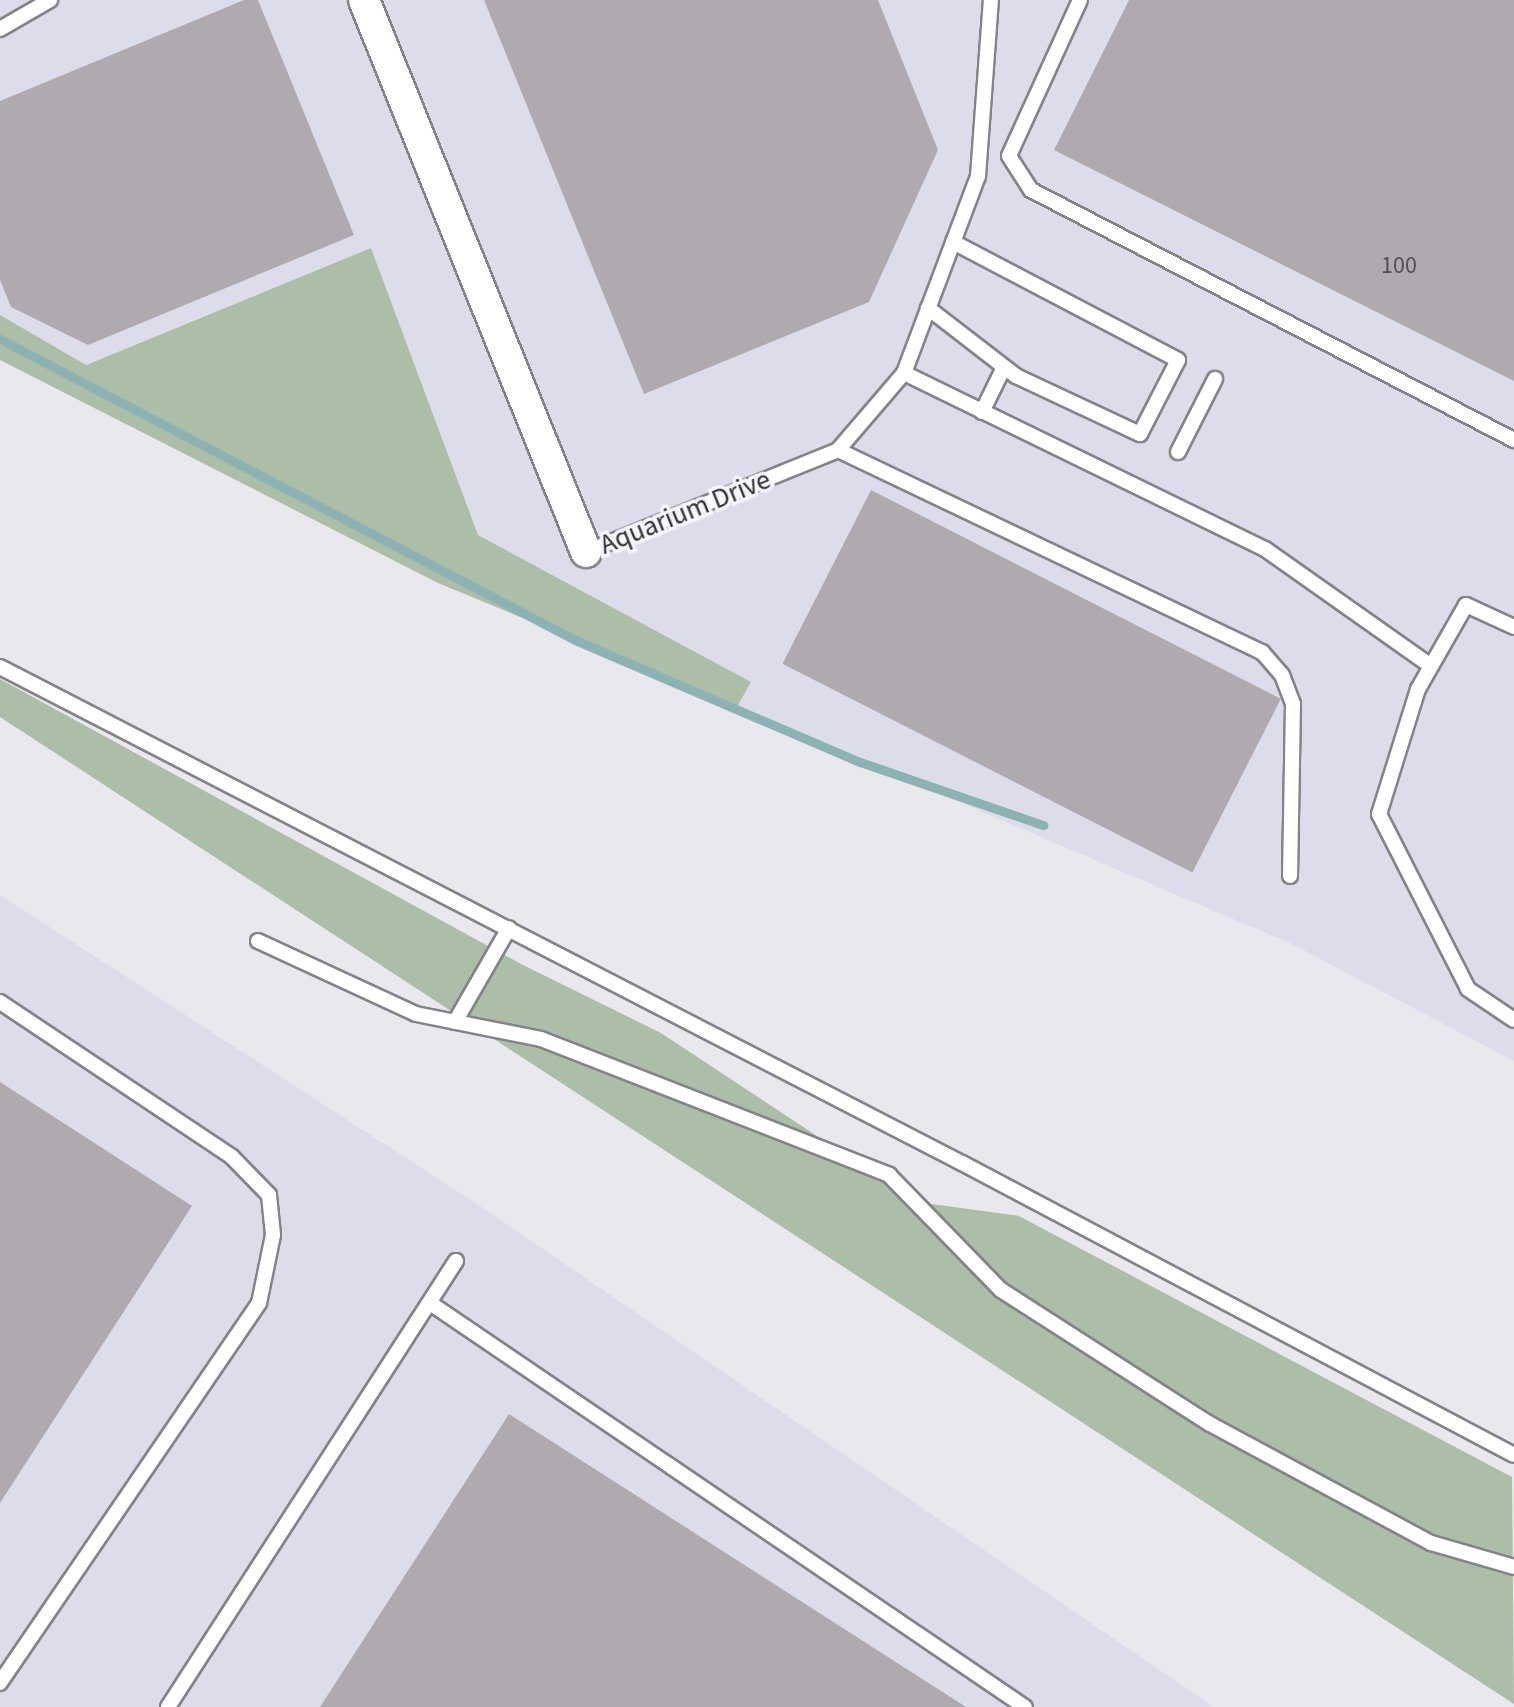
<!DOCTYPE html>
<style>
body{margin:0}
#map{position:relative;width:1514px;height:1707px;overflow:hidden;background:#e9e8ef;font-family:"Source Sans 3",sans-serif}
div>[style]{position:absolute}
.built>*{inset:0;background:#dddcea}
.green>*{inset:0;background:#acbea7}
.stream>*{height:9px;margin:-4.5px;padding:0 4.5px;transform-origin:4.5px;border-radius:4.5px;background:#8cb2b3}
.building>*{inset:0;background:#afaaaf;transform-origin:0 0}
.roads{filter:drop-shadow(2px 0 #838389) drop-shadow(-2px 0 #838389) drop-shadow(0 2px #838389) drop-shadow(0 -2px #838389)}
.lane>*{height:14px;margin:-7px;padding:0 7px;transform-origin:7px;border-radius:7px;background:#fff}
.street>*{height:30px;margin:-15px;padding:0 15px;transform-origin:15px;border-radius:15px;background:#fff}
span{translate:-50% -50%;white-space:nowrap;text-align:center;line-height:1.15;-webkit-text-stroke:7px #f6f5fd;paint-order:stroke}
.number-label{font-size:24px;color:#504e52}
.number-label span{-webkit-text-stroke-width:0}
.street-label{font-size:28px;color:#313033}
</style>
<div id="map">
<div class="built">
<i style="clip-path:polygon(0 0,1514px 0,1514px 1061px,1292px 944px,737px 707px,751px 682px,478px 535px,371px 248px,85px 365px,0 315px)"></i>
<i style="clip-path:polygon(0 895px,474px 1202px,1214px 1707px,0 1707px)"></i>
</div>
<div class="green">
<i style="clip-path:polygon(371px 248px,478px 535px,751px 682px,737px 707px,438px 583px,0 360px,0 315px,86px 365px)"></i>
<i style="clip-path:polygon(0 679px,523px 965px,661px 1033px,917px 1202px,1019px 1216px,1512px 1477px,1514px 1704px,0 717px)"></i>
</div>
<div class="stream">
<i style="left:0;top:339px;width:649px;rotate:27.63deg"></i>
<i style="left:575px;top:640px;width:310px;rotate:23.2deg"></i>
<i style="left:860px;top:762px;width:194px;rotate:19deg"></i>
</div>
<div class="building">
<i style="clip-path:polygon(244px 0,258px 0,354px 235px,88px 345px,11px 307px,0 280px,0 101px)"></i>
<i style="clip-path:polygon(484px 0,878px 0,938px 150px,869px 302px,644px 394px)"></i>
<i style="clip-path:polygon(1129px 0,1514px 0,1514px 381px,1054px 150px)"></i>
<i style="left:871px;top:490px;width:460px;height:195px;rotate:27deg"></i>
<i style="clip-path:polygon(0 1082px,192px 1206px,0 1503px)"></i>
<i style="clip-path:polygon(509px 1414px,966px 1707px,320px 1707px)"></i>
</div>
<div class="roads">
<div class="lane">
<i style="left:1080px;top:0;width:171px;rotate:114.5deg"></i>
<i style="left:1009px;top:156px;width:40px;rotate:57.1deg"></i>
<i style="left:1031px;top:190px;width:544px;rotate:27.37deg"></i>
<i style="left:0;top:29px;width:58px;rotate:-30.1deg"></i>
<i style="left:928px;top:308px;width:111px;rotate:37.7deg"></i>
<i style="left:1016px;top:376px;width:137px;rotate:25.1deg"></i>
<i style="left:1140px;top:434px;width:83px;rotate:-62.8deg"></i>
<i style="left:1178px;top:360px;width:254px;rotate:-152.3deg"></i>
<i style="left:904px;top:373px;width:402px;rotate:26deg"></i>
<i style="left:1265px;top:549px;width:203px;rotate:35.2deg"></i>
<i style="left:982px;top:412px;width:50px;rotate:-63.9deg"></i>
<i style="left:838px;top:450px;width:470px;rotate:25.5deg"></i>
<i style="left:1262px;top:652px;width:30px;rotate:49deg"></i>
<i style="left:1282px;top:675px;width:31px;rotate:69deg"></i>
<i style="left:1293px;top:704px;width:172px;rotate:91deg"></i>
<i style="left:1178px;top:452px;width:82px;rotate:-63.1deg"></i>
<i style="left:586px;top:552px;width:272px;rotate:-22deg"></i>
<i style="left:838px;top:450px;width:101px;rotate:-49.4deg"></i>
<i style="left:904px;top:373px;width:210px;rotate:-69.4deg"></i>
<i style="left:978px;top:176px;width:176px;rotate:-85.8deg"></i>
<i style="left:1514px;top:627px;width:53px;rotate:-155.4deg"></i>
<i style="left:1466px;top:605px;width:97px;rotate:119.7deg"></i>
<i style="left:1418px;top:689px;width:131px;rotate:107.3deg"></i>
<i style="left:1379px;top:814px;width:196px;rotate:63deg"></i>
<i style="left:1468px;top:989px;width:55px;rotate:34deg"></i>
<i style="left:0;top:667px;width:1082px;rotate:27.28deg"></i>
<i style="left:962px;top:1163px;width:624px;rotate:27.88deg"></i>
<i style="left:258px;top:941px;width:174px;rotate:24.8deg"></i>
<i style="left:416px;top:1014px;width:127px;rotate:11.3deg"></i>
<i style="left:541px;top:1039px;width:374px;rotate:21.3deg"></i>
<i style="left:889px;top:1175px;width:161px;rotate:45.8deg"></i>
<i style="left:1001px;top:1290px;width:248px;rotate:32.7deg"></i>
<i style="left:1210px;top:1424px;width:251px;rotate:28.3deg"></i>
<i style="left:1431px;top:1543px;width:86px;rotate:16.1deg"></i>
<i style="left:0;top:1002px;width:279px;rotate:33.7deg"></i>
<i style="left:232px;top:1157px;width:53px;rotate:45.8deg"></i>
<i style="left:269px;top:1195px;width:40px;rotate:84.3deg"></i>
<i style="left:273px;top:1235px;width:69px;rotate:101.6deg"></i>
<i style="left:259px;top:1303px;width:460px;rotate:124.3deg"></i>
<i style="left:455px;top:1022px;width:108px;rotate:-60.1deg"></i>
<i style="left:430px;top:1303px;width:719px;rotate:34.18deg"></i>
<i style="left:168px;top:1707px;width:531px;rotate:-57.15deg"></i>
</div>
<div class="street">
<i style="left:364px;top:0;width:595px;rotate:68.09deg"></i>
</div>
</div>
<div class="number-label">
<span style="left:1399px;top:266px">100</span>
</div>
<div class="street-label">
<span style="left:685px;top:512px;rotate:-22deg">Aquarium Drive</span>
</div>
</div>
